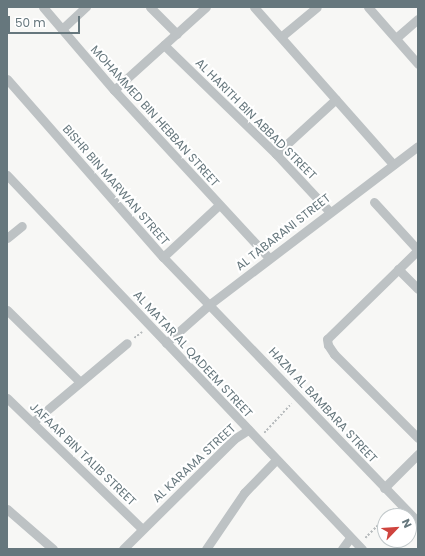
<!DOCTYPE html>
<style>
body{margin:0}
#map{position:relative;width:425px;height:556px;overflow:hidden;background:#f7f7f5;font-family:Poppins,sans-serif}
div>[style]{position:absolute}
.path>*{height:1.5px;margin-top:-0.75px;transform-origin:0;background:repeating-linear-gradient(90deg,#b7bbbd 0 2px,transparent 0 4px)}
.minor>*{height:9px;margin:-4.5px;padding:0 4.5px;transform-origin:4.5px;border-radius:4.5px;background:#bdc2c4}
span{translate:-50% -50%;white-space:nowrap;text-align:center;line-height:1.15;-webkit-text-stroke:4px #fff;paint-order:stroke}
.street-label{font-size:12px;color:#66777d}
.frame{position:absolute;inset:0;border:8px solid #66777d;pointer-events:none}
.north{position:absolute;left:377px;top:508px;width:40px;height:40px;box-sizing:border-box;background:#fff;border:1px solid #c2c9cb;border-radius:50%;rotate:65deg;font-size:11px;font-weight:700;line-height:16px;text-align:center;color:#66777d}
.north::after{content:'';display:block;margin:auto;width:14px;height:18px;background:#cf443e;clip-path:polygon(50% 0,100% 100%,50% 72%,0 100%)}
.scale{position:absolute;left:8px;top:16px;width:72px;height:18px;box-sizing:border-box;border:2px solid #66777d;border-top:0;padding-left:5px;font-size:12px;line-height:14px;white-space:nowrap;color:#66777d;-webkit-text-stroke:3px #fff;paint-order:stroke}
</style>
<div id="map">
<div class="path">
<i style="left:134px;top:338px;width:10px;rotate:-37deg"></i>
<i style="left:264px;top:433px;width:40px;rotate:-47deg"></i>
<i style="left:387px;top:516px;width:10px;rotate:-45deg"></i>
<i style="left:365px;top:538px;width:28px;rotate:-45deg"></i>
</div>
<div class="minor">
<i style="left:43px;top:7px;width:109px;rotate:49.5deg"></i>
<i style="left:114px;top:90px;width:229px;rotate:47.3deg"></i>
<i style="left:150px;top:7px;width:38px;rotate:45deg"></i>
<i style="left:254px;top:7px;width:210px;rotate:48.5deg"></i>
<i style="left:368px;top:7px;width:76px;rotate:48.7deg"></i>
<i style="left:62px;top:29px;width:33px;rotate:-43deg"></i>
<i style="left:282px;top:36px;width:45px;rotate:-39.6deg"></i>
<i style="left:396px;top:38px;width:29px;rotate:-41deg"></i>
<i style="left:164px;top:45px;width:156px;rotate:44.2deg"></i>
<i style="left:276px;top:154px;width:78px;rotate:47.1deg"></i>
<i style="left:7px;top:79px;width:237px;rotate:48.8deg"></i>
<i style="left:163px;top:257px;width:368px;rotate:46.1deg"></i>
<i style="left:114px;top:90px;width:124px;rotate:-42.1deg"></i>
<i style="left:276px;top:154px;width:81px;rotate:-42.5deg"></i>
<i style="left:7px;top:175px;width:516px;rotate:46.49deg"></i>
<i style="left:374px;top:202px;width:65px;rotate:47.5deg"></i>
<i style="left:7px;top:238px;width:19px;rotate:-39deg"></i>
<i style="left:418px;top:250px;width:127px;rotate:135.6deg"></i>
<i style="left:327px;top:339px;width:6px;rotate:81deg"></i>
<i style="left:328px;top:345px;width:11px;rotate:56deg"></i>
<i style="left:334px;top:354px;width:119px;rotate:45deg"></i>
<i style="left:163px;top:257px;width:76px;rotate:-42.9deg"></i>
<i style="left:398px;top:269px;width:28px;rotate:45deg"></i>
<i style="left:7px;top:310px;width:101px;rotate:44.6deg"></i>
<i style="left:166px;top:343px;width:59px;rotate:-41.6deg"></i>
<i style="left:210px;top:304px;width:261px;rotate:-37.2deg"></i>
<i style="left:7px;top:398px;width:187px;rotate:44.1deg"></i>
<i style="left:34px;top:421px;width:121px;rotate:-40deg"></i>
<i style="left:384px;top:488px;width:48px;rotate:-45deg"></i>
<i style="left:7px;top:509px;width:61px;rotate:41deg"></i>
<i style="left:123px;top:549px;width:156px;rotate:-44.7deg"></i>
<i style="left:234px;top:439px;width:17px;rotate:-33deg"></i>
<i style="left:206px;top:549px;width:68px;rotate:-55.8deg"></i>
<i style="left:244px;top:493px;width:46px;rotate:-45.9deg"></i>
<i style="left:342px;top:549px;width:14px;rotate:-54deg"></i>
</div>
<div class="street-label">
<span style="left:155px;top:116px;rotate:48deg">MOHAMMED BIN HEBBAN STREET</span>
<span style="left:256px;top:119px;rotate:45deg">AL HARITH BIN ABBAD STREET</span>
<span style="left:116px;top:185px;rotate:49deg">BISHR BIN MARWAN STREET</span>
<span style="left:283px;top:232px;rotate:-38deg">AL TABARANI STREET</span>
<span style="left:193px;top:354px;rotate:47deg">AL MATAR AL QADEEM STREET</span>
<span style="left:323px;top:405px;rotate:47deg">HAZM AL BAMBARA STREET</span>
<span style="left:83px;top:454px;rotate:44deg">JAFAAR BIN TALIB STREET</span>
<span style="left:194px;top:463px;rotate:-43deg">AL KARAMA STREET</span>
</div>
<div class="frame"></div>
<div class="north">N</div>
<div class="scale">50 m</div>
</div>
